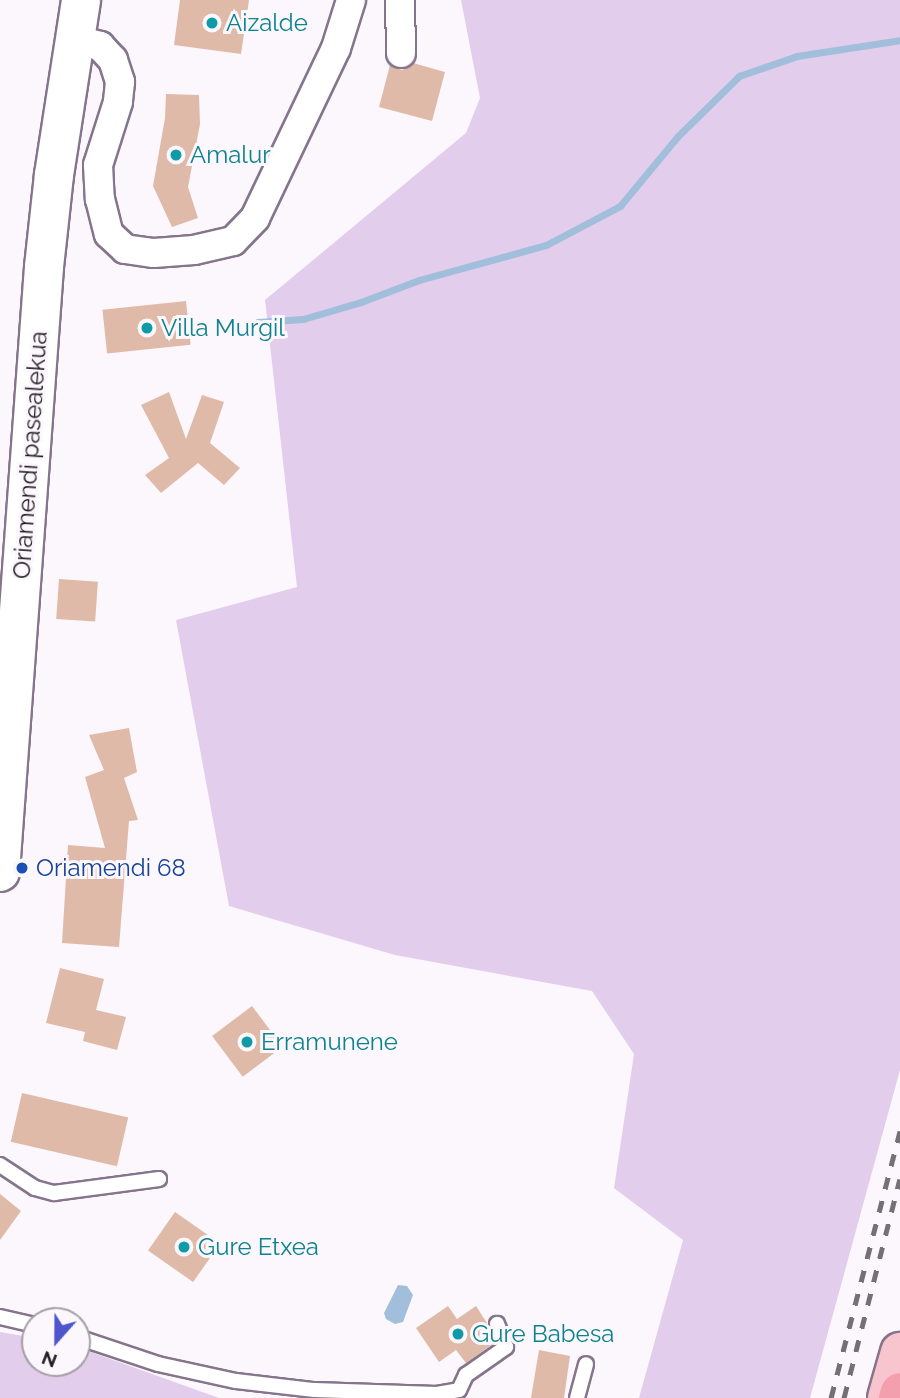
<!DOCTYPE html>
<style>
body{margin:0}
#map{position:relative;width:900px;height:1398px;overflow:hidden;background:#fbf7fc;font-family:Raleway,sans-serif}
div>[style]{position:absolute}
.green>*{inset:0;background:#e3cdec}
.water>*{inset:0;background:#a1beda}
.stream>*{height:7px;margin:-3.5px;padding:0 3.5px;transform-origin:3.5px;border-radius:3.5px;background:#a1beda}
.building>*{inset:0;background:#e0baa8;transform-origin:0 0}
.roads{filter:drop-shadow(2px 0 #85758c) drop-shadow(-2px 0 #85758c) drop-shadow(0 2px #85758c) drop-shadow(0 -2px #85758c)}
.lane>*{height:14px;margin:-7px;padding:0 7px;transform-origin:7px;border-radius:7px;background:#fff}
.street>*{height:28px;margin:-14px;padding:0 14px;transform-origin:14px;border-radius:14px;background:#fff}
.secondary>*{height:38px;margin:-19px;padding:0 19px;transform-origin:19px;border-radius:19px;background:#fff}
.primary>*{height:38px;margin:-19px;padding:0 19px;transform-origin:19px;border-radius:19px;background:#f8c5ce}
.highway>*{height:38px;margin:-19px;padding:0 19px;transform-origin:19px;border-radius:19px;background:#f39fae}
.rail>*{height:5px;margin-top:-2.5px;transform-origin:0;background:repeating-linear-gradient(90deg,#757077 0 12px,transparent 0 24px)}
.dots>*{width:19px;height:19px;translate:-50% -50%;box-sizing:border-box;border:4px solid #fbf7fc;border-radius:50%}
span{translate:-50% -50%;white-space:nowrap;text-align:center;line-height:1.15;-webkit-text-stroke:6px #fbf7fc;paint-order:stroke}
.culture-label{font-size:24px;color:#0d838f}
.left{translate:0 -50%;text-align:left}
.street-label{font-size:24px;color:#231c25}
.transit-label{font-size:24px;color:#164399}
.north{position:absolute;left:21px;top:1307px;width:70px;height:70px;box-sizing:border-box;background:#fbf7fc;border:2px solid #a59fa6;border-radius:50%;rotate:201deg;font-size:19px;font-weight:700;line-height:28px;text-align:center;color:#231c25}
.north::after{content:'';display:block;margin:auto;width:24px;height:32px;background:#4d56cc;clip-path:polygon(50% 0,100% 100%,50% 72%,0 100%)}
</style>
<div id="map">
<div class="green">
<i style="clip-path:polygon(461px 0,900px 0,900px 1070px,810px 1398px,639px 1398px,683px 1240px,614px 1188px,634px 1054px,592px 991px,395px 955px,229px 906px,176px 620px,297px 587px,265px 300px,466px 133px,480px 98px)"></i>
<i style="clip-path:polygon(0 1332px,35px 1338px,35px 1363px,77px 1363px,77px 1347px,219px 1398px,0 1398px)"></i>
</div>
<div class="water">
<i style="clip-path:polygon(398px 1285px,407px 1286px,413px 1295px,403px 1322px,395px 1324px,386px 1319px,384px 1313px)"></i>
</div>
<div class="stream">
<i style="left:258px;top:322px;width:45px;rotate:-3.8deg"></i>
<i style="left:303px;top:319px;width:60px;rotate:-16.3deg"></i>
<i style="left:361px;top:302px;width:62px;rotate:-20.8deg"></i>
<i style="left:419px;top:280px;width:132px;rotate:-15.4deg"></i>
<i style="left:546px;top:245px;width:84px;rotate:-27.8deg"></i>
<i style="left:620px;top:206px;width:91px;rotate:-50.4deg"></i>
<i style="left:678px;top:136px;width:86px;rotate:-44.5deg"></i>
<i style="left:739px;top:76px;width:61px;rotate:-19deg"></i>
<i style="left:797px;top:56px;width:104px;rotate:-8.8deg"></i>
</div>
<div class="building">
<i style="clip-path:polygon(180px 0,249px 0,241px 54px,174px 45px)"></i>
<i style="clip-path:polygon(413px 63px,445px 72px,432px 121px,379px 107px,390px 65px,402px 70px)"></i>
<i style="clip-path:polygon(166px 94px,199px 95px,200px 124px,188px 187px,198px 218px,172px 227px,153px 186px,165px 118px)"></i>
<i style="left:186px;top:301px;width:44px;height:84px;rotate:84deg"></i>
<i style="clip-path:polygon(169px 392px,186px 439px,202px 395px,224px 402px,210px 443px,240px 468px,224px 485px,198px 463px,161px 493px,145px 475px,169px 458px,141px 405px)"></i>
<i style="left:59px;top:579px;width:39px;height:40px;rotate:4deg"></i>
<i style="clip-path:polygon(129px 728px,137px 772px,124px 778px,138px 820px,129px 821px,119px 947px,62px 943px,68px 845px,105px 848px,85px 777px,104px 770px,89px 735px)"></i>
<i style="clip-path:polygon(60px 968px,104px 979px,96px 1010px,126px 1017px,117px 1050px,83px 1041px,85px 1032px,46px 1023px)"></i>
<i style="left:252px;top:1006px;width:51px;height:50px;rotate:53deg"></i>
<i style="left:22px;top:1093px;width:109px;height:50px;rotate:13deg"></i>
<i style="clip-path:polygon(0 1194px,21px 1211px,0 1240px)"></i>
<i style="left:175px;top:1212px;width:55px;height:47px;rotate:35deg"></i>
<i style="clip-path:polygon(448px 1306px,457px 1319px,476px 1306px,487px 1323px,494px 1343px,466px 1363px,456px 1350px,439px 1362px,416px 1328px)"></i>
<i style="clip-path:polygon(539px 1350px,570px 1356px,564px 1398px,531px 1398px)"></i>
</div>
<div class="roads">
<div class="lane">
<i style="left:0;top:1165px;width:42px;rotate:33.3deg"></i>
<i style="left:35px;top:1188px;width:20px;rotate:15deg"></i>
<i style="left:54px;top:1193px;width:106px;rotate:-7.6deg"></i>
<i style="left:0;top:1317px;width:36px;rotate:13deg"></i>
<i style="left:77px;top:1337px;width:85px;rotate:18.4deg"></i>
<i style="left:158px;top:1364px;width:80px;rotate:12.3deg"></i>
<i style="left:236px;top:1381px;width:79px;rotate:6.6deg"></i>
<i style="left:314px;top:1390px;width:123px;rotate:1.9deg"></i>
<i style="left:437px;top:1394px;width:22px;rotate:-10deg"></i>
<i style="left:459px;top:1390px;width:17px;rotate:-65deg"></i>
<i style="left:466px;top:1375px;width:49px;rotate:-35deg"></i>
<i style="left:506px;top:1347px;width:25px;rotate:-111deg"></i>
<i style="left:577px;top:1398px;width:35px;rotate:-75deg"></i>
</div>
<div class="street">
<i style="left:400px;top:0;width:53px;rotate:88.9deg"></i>
<i style="left:75px;top:40px;width:26px;rotate:13deg"></i>
<i style="left:100px;top:46px;width:19px;rotate:47deg"></i>
<i style="left:113px;top:60px;width:23px;rotate:72deg"></i>
<i style="left:120px;top:82px;width:20px;rotate:96deg"></i>
<i style="left:118px;top:102px;width:66px;rotate:107.6deg"></i>
<i style="left:98px;top:165px;width:34px;rotate:87deg"></i>
<i style="left:100px;top:199px;width:36px;rotate:76deg"></i>
<i style="left:109px;top:234px;width:22px;rotate:43deg"></i>
<i style="left:125px;top:249px;width:29px;rotate:8deg"></i>
<i style="left:154px;top:253px;width:40px;rotate:-4.3deg"></i>
<i style="left:194px;top:250px;width:40px;rotate:-13deg"></i>
<i style="left:233px;top:241px;width:32px;rotate:-46deg"></i>
<i style="left:255px;top:218px;width:188px;rotate:-64.5deg"></i>
<i style="left:336px;top:48px;width:50px;rotate:-72.6deg"></i>
</div>
<div class="secondary">
<i style="left:0;top:872px;width:607px;rotate:-85.84deg"></i>
<i style="left:44px;top:267px;width:93px;rotate:-83.8deg"></i>
<i style="left:54px;top:175px;width:177px;rotate:-81.2deg"></i>
</div>
<div class="primary">
<i style="left:887px;top:1398px;width:48px;rotate:-74.2deg"></i>
</div>
<div class="highway">
<i style="left:898px;top:1398px;width:6px;rotate:-72deg"></i>
</div>
</div>
<div class="rail">
<i style="left:831px;top:1398px;width:276px;rotate:-75.5deg"></i>
<i style="left:844px;top:1398px;width:226px;rotate:-75.7deg"></i>
</div>
<div class="dots">
<i style="left:212px;top:23px;background:#0f9aa8"></i>
<i style="left:176px;top:155px;background:#0f9aa8"></i>
<i style="left:147px;top:328px;background:#0f9aa8"></i>
<i style="left:22px;top:868px;background:#1a4fb4"></i>
<i style="left:247px;top:1042px;background:#0f9aa8"></i>
<i style="left:184px;top:1247px;background:#0f9aa8"></i>
<i style="left:458px;top:1334px;background:#0f9aa8"></i>
</div>
<div class="culture-label">
<span class="left" style="left:226px;top:23px">Aizalde</span>
<span class="left" style="left:190px;top:155px">Amalur</span>
<span class="left" style="left:161px;top:328px">Villa Murgil</span>
<span class="left" style="left:261px;top:1042px">Erramunene</span>
<span class="left" style="left:198px;top:1247px">Gure Etxea</span>
<span class="left" style="left:472px;top:1334px">Gure Babesa</span>
</div>
<div class="street-label">
<span style="left:30px;top:455px;rotate:-86deg">Oriamendi pasealekua</span>
</div>
<div class="transit-label">
<span class="left" style="left:36px;top:868px">Oriamendi 68</span>
</div>
<div class="north">N</div>
</div>
